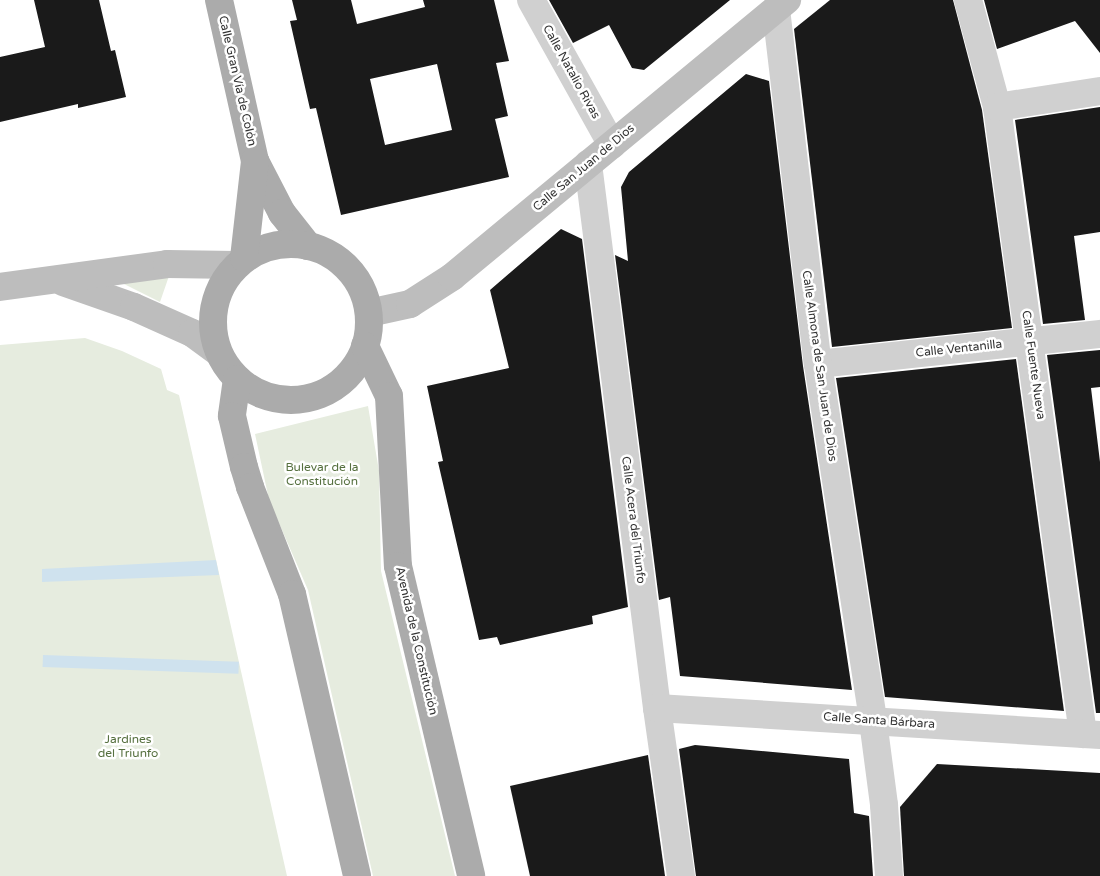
<!DOCTYPE html>
<meta charset="utf-8">
<style>
body{margin:0}
#map{position:relative;width:1100px;height:876px;overflow:hidden;background:#fff;font-family:"Varela Round",sans-serif}
div>[style]{position:absolute}
.green>*{inset:0;background:#e6ecdf}
.water>*{inset:0;background:#cfe2ee;transform-origin:0 0}
.building>*{inset:0;background:#1a1a1a}
.minor>*{height:28px;margin:-14px;padding:0 14px;transform-origin:14px;border-radius:14px;background:#d0d0d0}
.tertiary>*{height:28px;margin:-14px;padding:0 14px;transform-origin:14px;border-radius:14px;background:#d0d0d0}
.secondary>*{height:28px;margin:-14px;padding:0 14px;transform-origin:14px;border-radius:14px;background:#bdbdbd}
.primary>*{height:28px;margin:-14px;padding:0 14px;transform-origin:14px;border-radius:14px;background:#ababab}
.primary>.ring{margin:-14px;padding:0;box-sizing:content-box;background:none;border:28px solid #ababab;border-radius:50%}
span{translate:-50% -50%;white-space:nowrap;text-align:center;line-height:1.15;-webkit-text-stroke:5px #fff;paint-order:stroke}
.street-label{font-size:12px;color:#333}
.park-label{font-size:12px;color:#56703f}
</style>
<div id="map">
<div class="green">
<i style="clip-path:polygon(169px 276px,160px 302px,118px 281px)"></i>
<i style="clip-path:polygon(85px 338px,122px 351px,161px 369px,167px 390px,179px 395px,287px 876px,0 876px,0 345px)"></i>
<i style="clip-path:polygon(368px 406px,379px 471px,381px 571px,455px 876px,373px 876px,308px 590px,269px 500px,255px 434px)"></i>
</div>
<div class="water">
<i style="clip-path:polygon(216px 560px,219px 575px,42px 582px,42px 569px)"></i>
<i style="left:43px;top:655px;width:196px;height:12px;rotate:2deg"></i>
</div>
<div class="building">
<i style="clip-path:polygon(34px 0,99px 0,111px 51px,115px 50px,126px 97px,78px 108px,78px 104px,0 122px,0 57px,45px 47px)"></i>
<i style="clip-path:polygon(evenodd,292px 0,351px 0,357px 24px,425px 7px,423px 0,494px 0,509px 61px,496px 63px,508px 116px,495px 119px,509px 177px,341px 215px,316px 108px,310px 109px,290px 21px,297px 20px,292px 0,437px 64px,452px 130px,385px 145px,370px 79px,437px 64px)"></i>
<i style="clip-path:polygon(549px 0,730px 0,644px 70px,632px 68px,609px 25px,573px 43px)"></i>
<i style="clip-path:polygon(830px 0,953px 0,982px 110px,1012px 328px,832px 347px,794px 29px)"></i>
<i style="clip-path:polygon(984px 0,1100px 0,1100px 53px,1075px 21px,997px 49px)"></i>
<i style="clip-path:polygon(746px 74px,769px 81px,803px 366px,852px 690px,680px 676px,670px 597px,659px 600px,615px 255px,628px 261px,621px 187px,629px 172px)"></i>
<i style="clip-path:polygon(1100px 107px,1100px 232px,1074px 236px,1085px 320px,1043px 324px,1015px 120px)"></i>
<i style="clip-path:polygon(561px 229px,582px 239px,628px 607px,592px 616px,593px 624px,500px 645px,497px 637px,479px 640px,438px 462px,443px 461px,427px 386px,509px 368px,490px 290px)"></i>
<i style="clip-path:polygon(1100px 350px,1100px 387px,1091px 388px,1100px 462px,1100px 713px,1096px 713px,1047px 355px)"></i>
<i style="clip-path:polygon(1016px 359px,1064px 711px,885px 697px,836px 378px)"></i>
<i style="clip-path:polygon(695px 745px,849px 759px,854px 813px,869px 816px,873px 876px,696px 876px,679px 749px)"></i>
<i style="clip-path:polygon(648px 755px,665px 876px,530px 876px,510px 786px)"></i>
<i style="clip-path:polygon(937px 764px,1100px 773px,1100px 876px,904px 876px,900px 807px)"></i>
</div>
<div class="minor">
<i style="left:531px;top:0;width:166px;rotate:60.8deg"></i>
<i style="left:968px;top:0;width:111px;rotate:74.8deg"></i>
<i style="left:997px;top:107px;width:633px;rotate:82.19deg"></i>
<i style="left:997px;top:107px;width:104px;rotate:-8.8deg"></i>
<i style="left:818px;top:364px;width:284px;rotate:-6.1deg"></i>
<i style="left:657px;top:708px;width:170px;rotate:81.9deg"></i>
</div>
<div class="tertiary">
<i style="left:776px;top:9px;width:357px;rotate:83.3deg"></i>
<i style="left:818px;top:364px;width:361px;rotate:81.2deg"></i>
<i style="left:873px;top:721px;width:85px;rotate:82.5deg"></i>
<i style="left:884px;top:805px;width:71px;rotate:86deg"></i>
<i style="left:588px;top:164px;width:548px;rotate:82.77deg"></i>
<i style="left:657px;top:708px;width:444px;rotate:3.5deg"></i>
</div>
<div class="secondary">
<i style="left:63px;top:282px;width:75px;rotate:19.4deg"></i>
<i style="left:134px;top:307px;width:64px;rotate:24.1deg"></i>
<i style="left:192px;top:333px;width:32px;rotate:36deg"></i>
<i style="left:0;top:287px;width:169px;rotate:-7.8deg"></i>
<i style="left:167px;top:264px;width:69px;rotate:0.8deg"></i>
<i style="left:369px;top:313px;width:42px;rotate:-12.4deg"></i>
<i style="left:410px;top:304px;width:50px;rotate:-32.7deg"></i>
<i style="left:452px;top:277px;width:435px;rotate:-39.6deg"></i>
</div>
<div class="primary">
<i style="left:219px;top:0;width:165px;rotate:77.4deg"></i>
<i style="left:255px;top:161px;width:59px;rotate:62.6deg"></i>
<i style="left:282px;top:213px;width:42px;rotate:51.8deg"></i>
<i class="ring" style="left:213px;top:244px;width:128px;height:128px"></i>
<i style="left:244px;top:258px;width:98px;rotate:-83.5deg"></i>
<i style="left:365px;top:346px;width:55px;rotate:64.4deg"></i>
<i style="left:389px;top:396px;width:170px;rotate:87deg"></i>
<i style="left:398px;top:566px;width:318px;rotate:76.7deg"></i>
<i style="left:237px;top:379px;width:37px;rotate:98deg"></i>
<i style="left:232px;top:416px;width:52px;rotate:76.8deg"></i>
<i style="left:244px;top:467px;width:21px;rotate:73deg"></i>
<i style="left:250px;top:487px;width:115px;rotate:68.6deg"></i>
<i style="left:292px;top:594px;width:289px;rotate:77deg"></i>
</div>
<div class="street-label">
<span style="left:571px;top:72px;rotate:61deg">Calle Natalio Rivas</span>
<span style="left:237px;top:81px;rotate:77deg">Calle Gran Vía de Colón</span>
<span style="left:584px;top:168px;rotate:-40deg">Calle San Juan de Dios</span>
<span style="left:959px;top:349px;rotate:-6deg">Calle Ventanilla</span>
<span style="left:1033px;top:365px;rotate:82deg">Calle Fuente Nueva</span>
<span style="left:819px;top:366px;rotate:82deg">Calle Almona de San Juan de Dios</span>
<span style="left:633px;top:520px;rotate:83deg">Calle Acera del Triunfo</span>
<span style="left:416px;top:641px;rotate:77deg">Avenida de la Constitución</span>
<span style="left:879px;top:721px;rotate:4deg">Calle Santa Bárbara</span>
</div>
<div class="park-label">
<span style="left:322px;top:475px">Bulevar de la<br>Constitución</span>
<span style="left:128px;top:747px">Jardines<br>del Triunfo</span>
</div>
</div>
